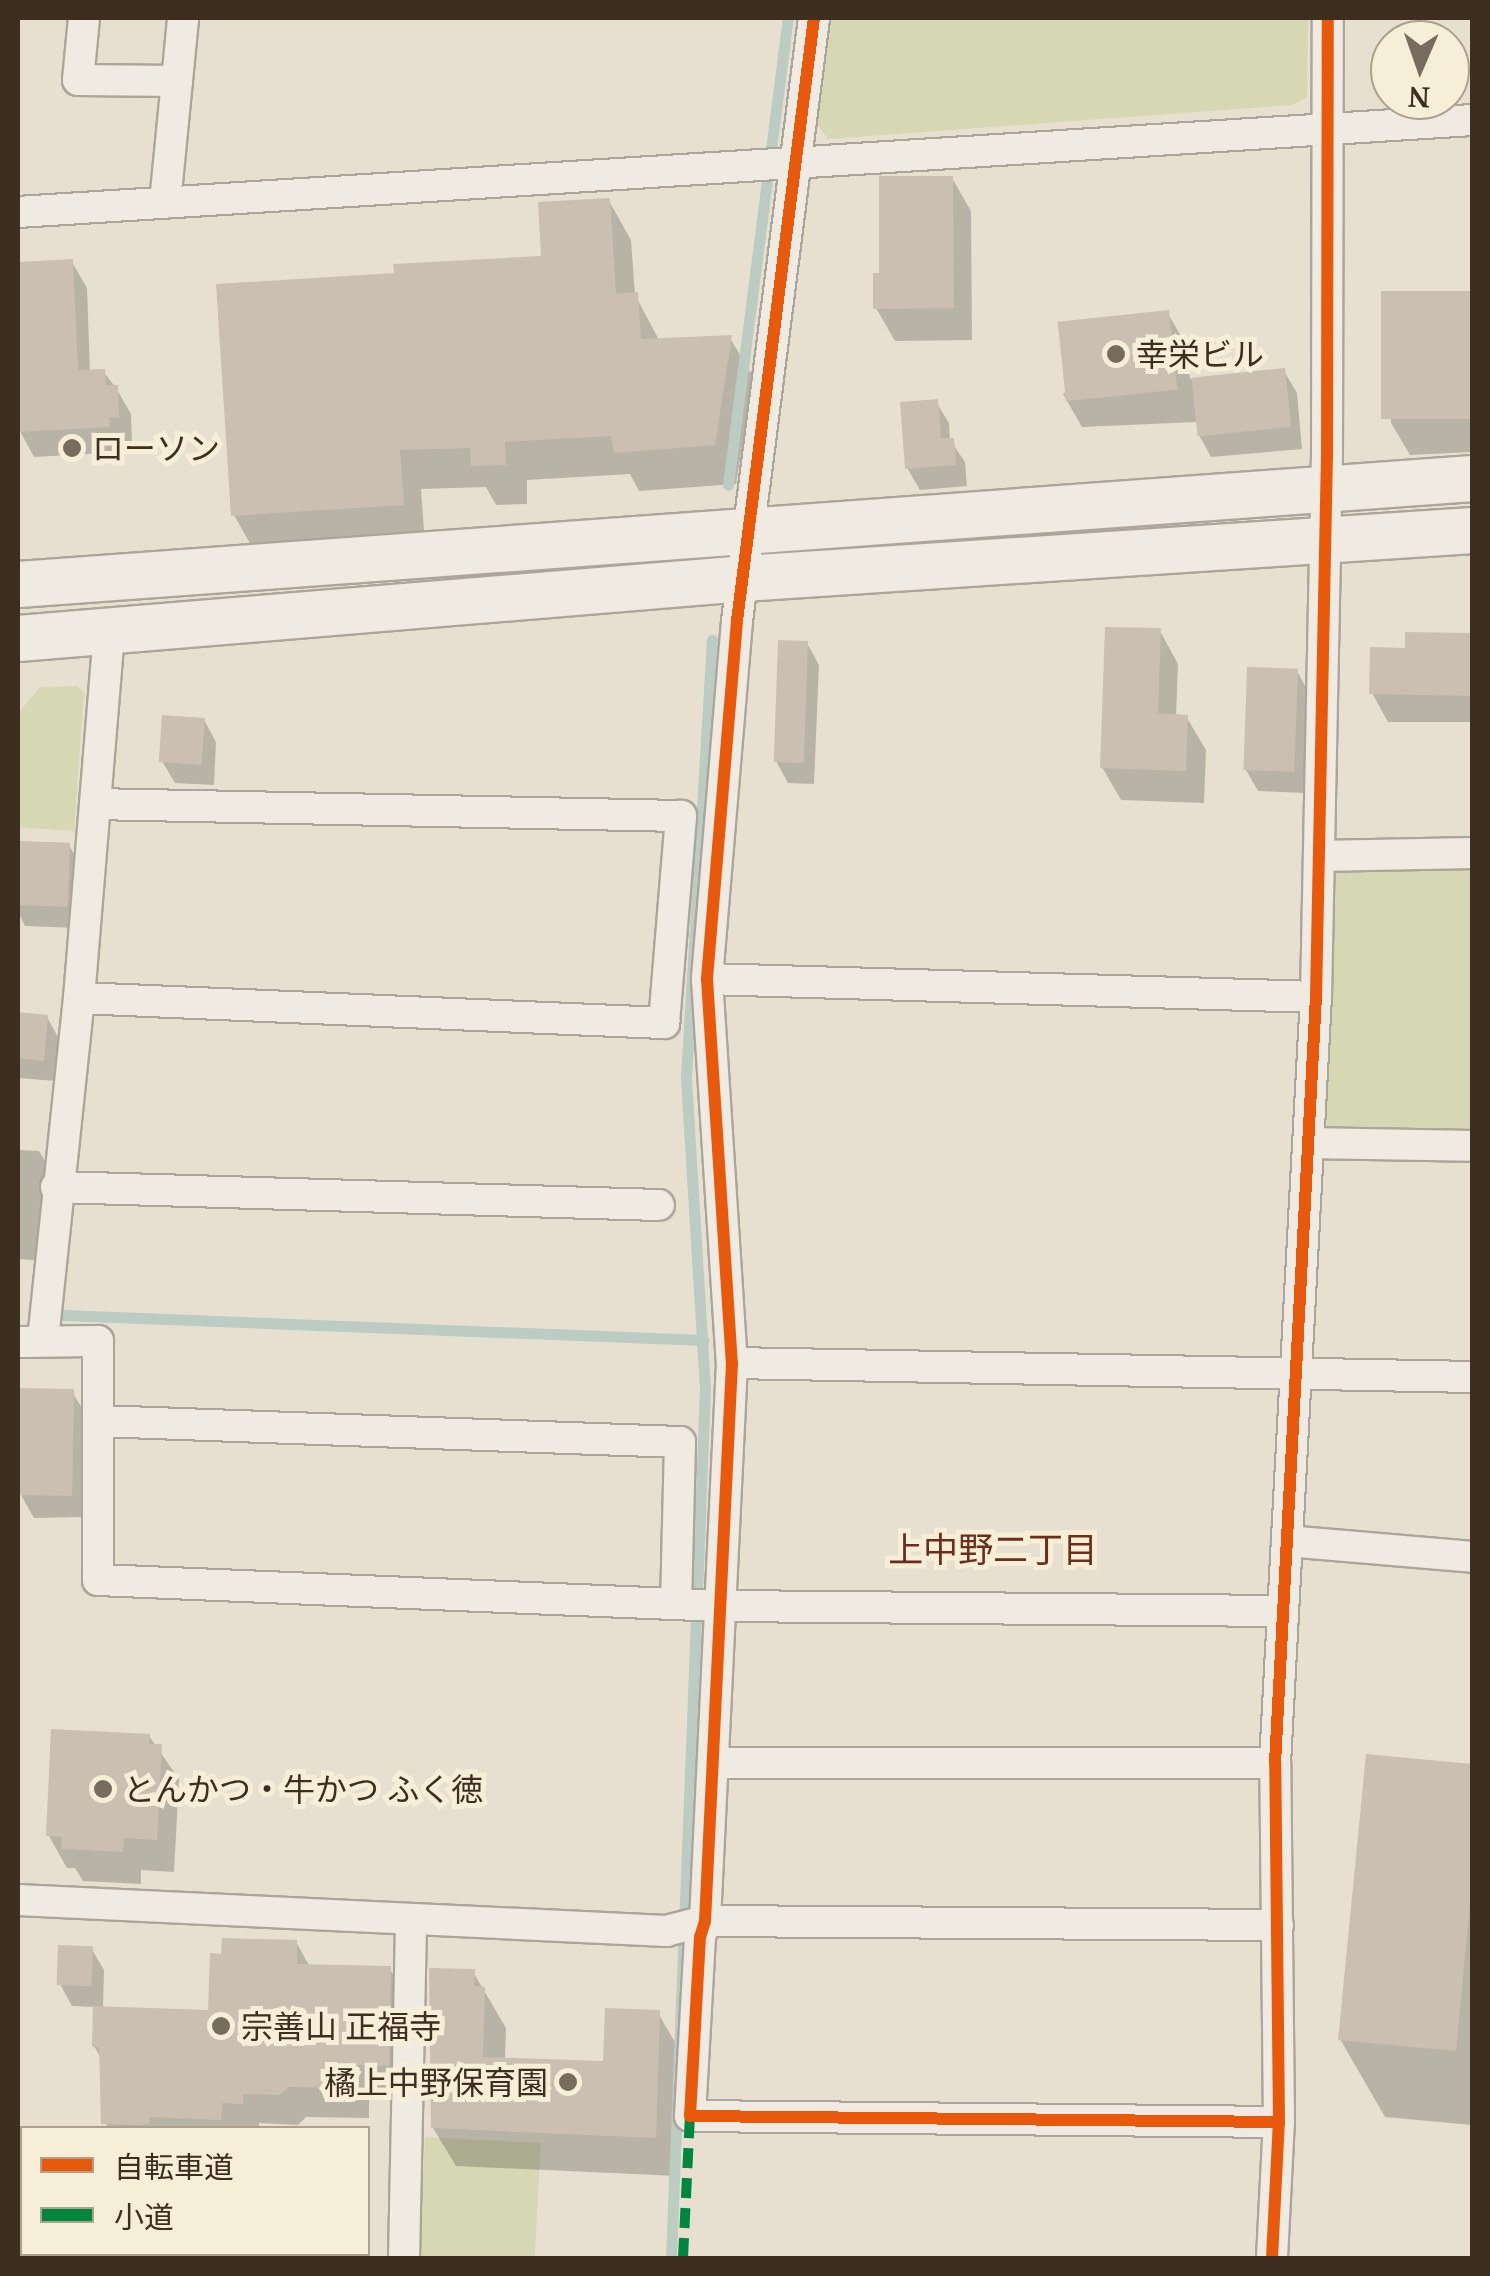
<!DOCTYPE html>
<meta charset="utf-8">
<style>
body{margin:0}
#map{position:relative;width:1490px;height:2276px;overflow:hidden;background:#e7e0d1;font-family:"Noto Serif","Noto Sans JP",serif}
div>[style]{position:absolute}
.green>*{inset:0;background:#d6d7b3;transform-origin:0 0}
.shadow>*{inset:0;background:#0003}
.stream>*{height:11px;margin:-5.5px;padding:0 5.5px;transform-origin:5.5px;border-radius:5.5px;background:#bcccc2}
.building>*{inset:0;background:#cbbfb2;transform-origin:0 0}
.roads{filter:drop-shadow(2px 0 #ada599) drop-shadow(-2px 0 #ada599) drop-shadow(0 2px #ada599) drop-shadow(0 -2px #ada599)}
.street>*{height:30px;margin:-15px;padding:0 15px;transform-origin:15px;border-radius:15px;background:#efebe3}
.secondary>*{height:45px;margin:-22.5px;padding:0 22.5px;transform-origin:22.5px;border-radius:22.5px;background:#efebe3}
.quiet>*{height:10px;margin-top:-5px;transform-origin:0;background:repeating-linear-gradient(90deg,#00873e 0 20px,transparent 0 30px)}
.cycleway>*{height:12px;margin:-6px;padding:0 6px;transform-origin:6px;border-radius:6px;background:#e8590c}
.dots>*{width:28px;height:28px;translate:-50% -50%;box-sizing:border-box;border:5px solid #f7eed8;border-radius:50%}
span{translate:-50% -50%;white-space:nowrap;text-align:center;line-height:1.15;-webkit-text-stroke:10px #f7eed8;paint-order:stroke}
.poi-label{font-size:32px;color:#3d2e20}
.left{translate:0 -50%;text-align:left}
.right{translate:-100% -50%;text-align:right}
.neighbourhood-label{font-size:35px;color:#6b2e1e}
.frame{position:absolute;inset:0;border:20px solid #3d2e20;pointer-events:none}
.legend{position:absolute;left:20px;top:2126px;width:350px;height:130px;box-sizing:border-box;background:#f7eed8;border:2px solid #ada18e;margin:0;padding:12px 18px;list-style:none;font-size:30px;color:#3d2e20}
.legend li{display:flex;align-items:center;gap:20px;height:50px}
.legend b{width:50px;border:2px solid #ada18e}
.north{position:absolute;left:1370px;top:20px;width:100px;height:100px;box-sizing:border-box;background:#f7eed8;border:2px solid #ada18e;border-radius:50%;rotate:182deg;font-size:28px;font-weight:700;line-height:40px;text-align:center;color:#3d2e20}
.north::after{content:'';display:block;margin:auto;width:35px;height:45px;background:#786c5e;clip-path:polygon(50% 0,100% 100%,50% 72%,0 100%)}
</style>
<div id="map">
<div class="green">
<i style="clip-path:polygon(830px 18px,1308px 18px,1307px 97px,1292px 105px,828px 139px,815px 121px)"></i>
<i style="clip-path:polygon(77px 686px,84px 692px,74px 831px,18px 827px,18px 713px,40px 687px)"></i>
<i style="left:1472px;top:866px;width:267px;height:145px;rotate:90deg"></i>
<i style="left:425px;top:2137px;width:116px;height:121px;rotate:3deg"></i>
</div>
<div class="shadow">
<i style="clip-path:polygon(952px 178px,971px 211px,972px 340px,895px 341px,876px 308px,882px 275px)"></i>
<i style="clip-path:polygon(609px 201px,631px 240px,635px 295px,659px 340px,730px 338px,753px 377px,736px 484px,639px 491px,630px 474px,527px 480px,527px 504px,496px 505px,486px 487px,421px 489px,425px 544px,256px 554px,234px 515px,396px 275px,543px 258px)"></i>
<i style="clip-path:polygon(72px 262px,87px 288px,90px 372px,103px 371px,116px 388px,131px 414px,132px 443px,122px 442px,123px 452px,34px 457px,20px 431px,18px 264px)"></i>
<i style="clip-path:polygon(1472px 293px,1472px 452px,1410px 455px,1391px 423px,1383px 298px)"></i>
<i style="clip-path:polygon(1167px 312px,1186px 345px,1190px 379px,1284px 371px,1297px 393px,1302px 449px,1211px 457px,1199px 435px,1197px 422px,1082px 427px,1063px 394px)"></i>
<i style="clip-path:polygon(936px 402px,949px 423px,950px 440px,965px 462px,967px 486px,920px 490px,907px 468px)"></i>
<i style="clip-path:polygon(1160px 631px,1178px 664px,1176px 717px,1187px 718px,1206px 750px,1204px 803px,1121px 800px,1102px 767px)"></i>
<i style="clip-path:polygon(1407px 635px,1472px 638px,1472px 722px,1388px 722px,1372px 693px,1407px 651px)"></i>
<i style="clip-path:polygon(807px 643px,819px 665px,814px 784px,788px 783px,776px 761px)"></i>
<i style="clip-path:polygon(1297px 671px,1309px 693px,1305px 793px,1258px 791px,1246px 770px)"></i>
<i style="clip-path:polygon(204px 720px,216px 742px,214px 785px,175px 783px,162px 761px)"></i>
<i style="clip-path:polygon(18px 843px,69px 845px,81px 867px,78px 928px,25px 926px,18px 912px)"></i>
<i style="clip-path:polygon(18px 1015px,47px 1017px,59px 1039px,56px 1081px,18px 1078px)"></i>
<i style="clip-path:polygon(18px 1150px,39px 1151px,52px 1173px,46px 1261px,18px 1259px)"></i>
<i style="clip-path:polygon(72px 1392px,85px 1413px,83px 1517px,34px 1518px,22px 1497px,18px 1393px)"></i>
<i style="clip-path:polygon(149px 1736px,179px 1779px,174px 1872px,141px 1870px,141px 1884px,83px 1881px,75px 1868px,67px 1868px,49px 1836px)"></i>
<i style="clip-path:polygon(1368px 1757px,1472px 1767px,1472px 2125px,1385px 2117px,1340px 2039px)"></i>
<i style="clip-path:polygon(296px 1942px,310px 1967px,390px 1969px,407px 2000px,405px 2095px,369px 2095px,369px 2118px,306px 2117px,298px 2125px,259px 2123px,259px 2128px,107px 2128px,102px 2060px,94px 2046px,96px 2007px,72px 2006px,60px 1984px,91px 1948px,104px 1970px,103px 2009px,211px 2013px)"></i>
<i style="clip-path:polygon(431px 1970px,473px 1972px,506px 2028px,505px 2060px,605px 2064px,658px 2013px,680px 2051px,677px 2176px,456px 2166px,433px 2128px)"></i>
</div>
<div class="stream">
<i style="left:728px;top:485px;width:471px;rotate:-82.7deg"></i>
<i style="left:64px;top:1315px;width:640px;rotate:2.24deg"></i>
<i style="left:671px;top:2258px;width:870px;rotate:-87.76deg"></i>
<i style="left:705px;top:1389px;width:313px;rotate:-93.5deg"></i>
<i style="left:686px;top:1077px;width:438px;rotate:-86.6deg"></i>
</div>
<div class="building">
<i style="clip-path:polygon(879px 176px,953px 176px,954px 308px,873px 309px,873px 273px,879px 273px)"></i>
<i style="clip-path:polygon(610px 198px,616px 294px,638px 292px,641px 339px,732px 335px,715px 445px,614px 453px,611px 436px,505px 442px,506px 465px,471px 466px,470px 448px,400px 450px,404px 505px,231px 516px,216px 284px,394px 273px,393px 264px,541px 256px,538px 202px)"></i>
<i style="clip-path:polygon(73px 259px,78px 370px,105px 369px,106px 385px,118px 385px,119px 418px,109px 417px,110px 427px,18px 432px,18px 262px)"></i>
<i style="left:1472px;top:291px;width:128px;height:91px;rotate:90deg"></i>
<i style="left:1169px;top:310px;width:80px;height:112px;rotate:84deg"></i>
<i style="left:1285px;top:368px;width:59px;height:94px;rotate:84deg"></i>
<i style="clip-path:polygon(938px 399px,941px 438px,954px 438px,956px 465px,905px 469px,900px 402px)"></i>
<i style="clip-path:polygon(1105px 627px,1161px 628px,1158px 713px,1188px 715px,1186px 771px,1100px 768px)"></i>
<i style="clip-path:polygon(1405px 632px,1472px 633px,1472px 696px,1369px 694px,1370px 647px,1405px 648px)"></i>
<i style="left:778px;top:640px;width:30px;height:122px;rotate:2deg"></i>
<i style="left:1247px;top:667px;width:51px;height:103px;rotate:2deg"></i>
<i style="left:162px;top:715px;width:43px;height:47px;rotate:4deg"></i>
<i style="left:18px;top:841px;width:52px;height:64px;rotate:2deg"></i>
<i style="clip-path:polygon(18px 1012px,48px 1015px,44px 1061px,18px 1058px)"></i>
<i style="left:74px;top:1389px;width:107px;height:56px;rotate:91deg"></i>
<i style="clip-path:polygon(51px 1729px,150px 1734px,149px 1744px,162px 1744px,157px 1840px,124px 1838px,123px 1852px,61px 1849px,62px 1837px,46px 1836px)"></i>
<i style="clip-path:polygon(1366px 1754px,1472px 1764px,1472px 1882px,1456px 2051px,1338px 2040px)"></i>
<i style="clip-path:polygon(222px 1938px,297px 1940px,297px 1964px,391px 1966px,389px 2066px,353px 2065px,352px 2088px,289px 2087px,280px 2095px,243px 2094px,243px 2104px,222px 2103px,221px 2120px,150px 2117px,150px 2123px,141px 2125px,101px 2124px,99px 2047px,92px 2047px,93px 2006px,208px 2010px,210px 1953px,221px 1954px)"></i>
<i style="left:58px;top:1945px;width:35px;height:40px;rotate:2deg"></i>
<i style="clip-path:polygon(429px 1968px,475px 1969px,474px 1986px,485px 1987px,483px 2057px,603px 2061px,605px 2008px,660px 2010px,656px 2138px,431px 2128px)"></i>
</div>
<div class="roads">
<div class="street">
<i style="left:84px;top:18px;width:62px;rotate:95.5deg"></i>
<i style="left:78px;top:80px;width:99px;rotate:0.6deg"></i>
<i style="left:814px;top:18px;width:608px;rotate:97.28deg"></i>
<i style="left:737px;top:621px;width:359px;rotate:94.8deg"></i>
<i style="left:707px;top:979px;width:385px;rotate:86.3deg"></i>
<i style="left:732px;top:1363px;width:559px;rotate:92.77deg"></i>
<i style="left:705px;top:1921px;width:17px;rotate:107deg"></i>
<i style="left:700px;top:1937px;width:179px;rotate:93.2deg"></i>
<i style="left:690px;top:2116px;width:589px;rotate:0.58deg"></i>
<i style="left:165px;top:203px;width:186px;rotate:-84.4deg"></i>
<i style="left:18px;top:212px;width:1457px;rotate:-3.62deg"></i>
<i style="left:1319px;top:856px;width:153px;rotate:-1.1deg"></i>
<i style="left:707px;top:979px;width:609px;rotate:1.69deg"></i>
<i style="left:79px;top:998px;width:586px;rotate:2.45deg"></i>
<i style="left:664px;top:1023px;width:208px;rotate:-85.3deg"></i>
<i style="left:681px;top:816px;width:586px;rotate:-178.83deg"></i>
<i style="left:1308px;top:1143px;width:164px;rotate:1deg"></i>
<i style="left:56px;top:1187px;width:603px;rotate:1.71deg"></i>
<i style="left:43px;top:1340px;width:344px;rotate:-84deg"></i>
<i style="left:79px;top:998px;width:366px;rotate:-85.3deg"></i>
<i style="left:18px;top:1342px;width:80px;rotate:-0.7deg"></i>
<i style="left:98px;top:1341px;width:239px;rotate:90deg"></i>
<i style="left:98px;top:1580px;width:625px;rotate:2.39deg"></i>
<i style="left:722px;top:1606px;width:559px;rotate:0.51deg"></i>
<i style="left:732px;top:1363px;width:740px;rotate:1.08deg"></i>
<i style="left:98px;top:1421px;width:582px;rotate:2.07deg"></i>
<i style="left:680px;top:1442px;width:162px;rotate:91.4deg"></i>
<i style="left:1287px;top:1541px;width:186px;rotate:4.9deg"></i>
<i style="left:714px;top:1763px;width:561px"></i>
<i style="left:18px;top:1900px;width:649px;rotate:2.74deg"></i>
<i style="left:666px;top:1931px;width:40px;rotate:-14.4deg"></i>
<i style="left:705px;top:1921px;width:573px;rotate:0.4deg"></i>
<i style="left:404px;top:2258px;width:338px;rotate:-88.8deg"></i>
<i style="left:1272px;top:2258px;width:136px;rotate:-87.1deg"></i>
<i style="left:1279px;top:2122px;width:359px;rotate:-90.6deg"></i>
<i style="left:1275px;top:1763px;width:767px;rotate:-86.94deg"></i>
<i style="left:1316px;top:997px;width:542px;rotate:-88.84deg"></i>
<i style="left:1327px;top:455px;width:437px;rotate:-89.9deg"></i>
</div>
<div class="secondary">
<i style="left:18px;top:584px;width:1458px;rotate:-4.17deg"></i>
<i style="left:18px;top:638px;width:727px;rotate:-4.73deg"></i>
<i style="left:743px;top:578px;width:731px;rotate:-3.77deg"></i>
</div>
</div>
<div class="quiet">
<i style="left:683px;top:2258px;width:142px;rotate:-87.2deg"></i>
</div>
<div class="cycleway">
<i style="left:814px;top:18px;width:608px;rotate:97.28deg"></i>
<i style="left:737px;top:621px;width:359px;rotate:94.8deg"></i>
<i style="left:707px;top:979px;width:385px;rotate:86.3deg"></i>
<i style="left:732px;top:1363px;width:559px;rotate:92.77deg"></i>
<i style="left:705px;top:1921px;width:17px;rotate:107deg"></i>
<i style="left:700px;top:1937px;width:179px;rotate:93.2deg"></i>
<i style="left:690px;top:2116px;width:589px;rotate:0.58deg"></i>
<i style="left:1272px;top:2258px;width:136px;rotate:-87.1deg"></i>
<i style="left:1279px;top:2122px;width:359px;rotate:-90.6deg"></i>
<i style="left:1275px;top:1763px;width:767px;rotate:-86.94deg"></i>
<i style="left:1316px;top:997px;width:542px;rotate:-88.84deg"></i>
<i style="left:1327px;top:455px;width:437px;rotate:-89.9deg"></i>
</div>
<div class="dots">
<i style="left:1116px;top:354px;background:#786c5e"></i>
<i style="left:72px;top:448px;background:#786c5e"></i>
<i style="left:103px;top:1789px;background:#786c5e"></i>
<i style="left:221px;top:2026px;background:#786c5e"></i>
<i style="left:568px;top:2082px;background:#786c5e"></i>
</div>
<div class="poi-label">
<span class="left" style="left:1136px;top:354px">幸栄ビル</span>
<span class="left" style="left:92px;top:448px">ローソン</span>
<span class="left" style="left:123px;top:1789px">とんかつ・牛かつ ふく徳</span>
<span class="left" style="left:241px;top:2026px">宗善山 正福寺</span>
<span class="right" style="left:548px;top:2082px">橘上中野保育園</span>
</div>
<div class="neighbourhood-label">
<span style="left:993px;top:1549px">上中野二丁目</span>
</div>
<div class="frame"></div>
<ul class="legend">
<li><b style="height:12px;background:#e8590c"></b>自転車道</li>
<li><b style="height:12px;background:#00873e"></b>小道</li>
</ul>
<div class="north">N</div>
</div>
